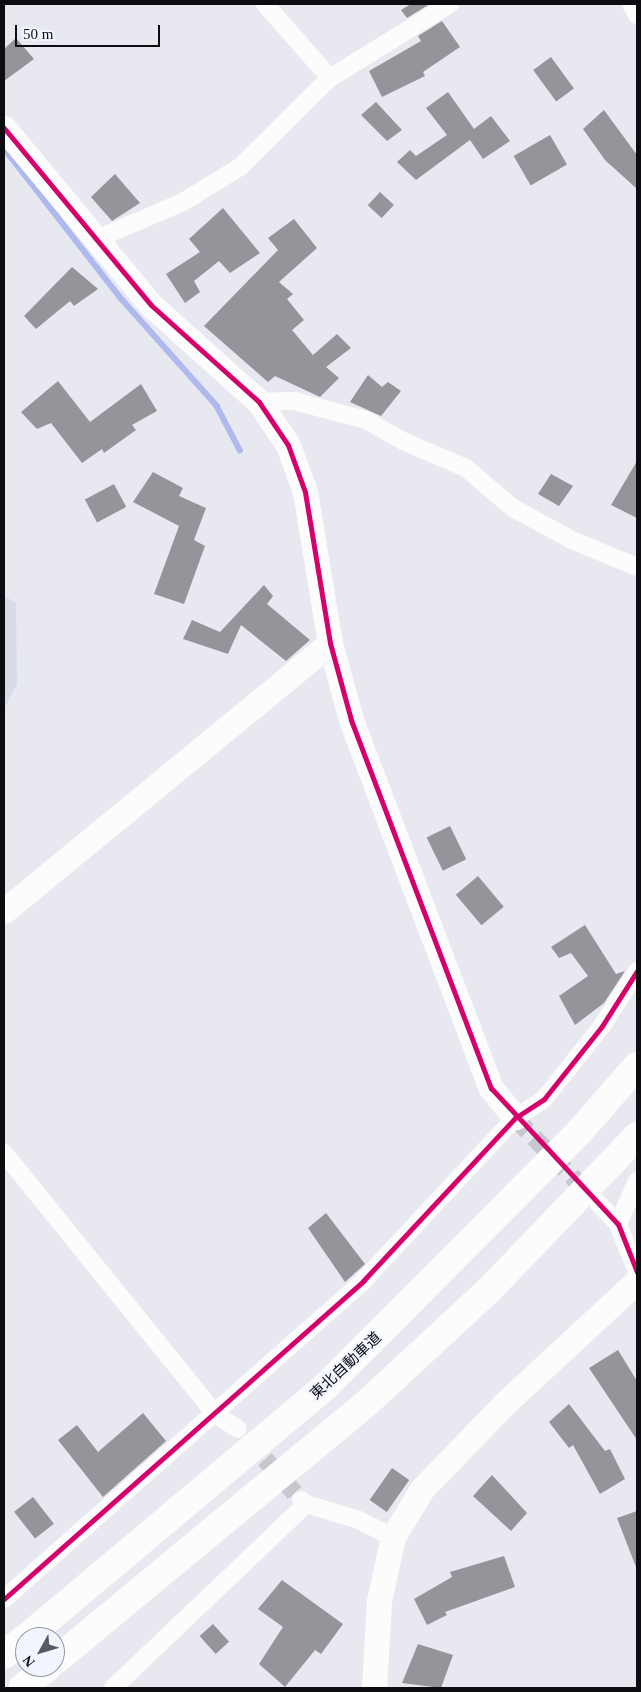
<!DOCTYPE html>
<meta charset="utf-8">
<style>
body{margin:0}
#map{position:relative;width:641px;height:1692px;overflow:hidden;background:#e8e9f0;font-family:"Times New Roman","Noto Sans JP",serif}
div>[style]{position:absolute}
.built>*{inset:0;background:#d8dbe8}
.stream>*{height:5.5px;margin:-2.75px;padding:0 2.75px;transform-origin:2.75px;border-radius:2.75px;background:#aeb9ee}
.building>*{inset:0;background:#94959b;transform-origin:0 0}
.street-tunnel>*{height:18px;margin-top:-9px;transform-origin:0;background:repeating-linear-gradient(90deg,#c7c8cf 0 18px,transparent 0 27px)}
.street>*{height:18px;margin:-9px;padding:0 9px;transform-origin:9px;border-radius:9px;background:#fcfcfd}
.secondary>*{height:25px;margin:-12.5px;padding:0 12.5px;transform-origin:12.5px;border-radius:12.5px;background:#fcfcfd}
.highway>*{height:28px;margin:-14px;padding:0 14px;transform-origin:14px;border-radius:14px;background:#fcfcfd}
.cycleway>*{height:5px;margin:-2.5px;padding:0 2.5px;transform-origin:2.5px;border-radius:2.5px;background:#d6006c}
span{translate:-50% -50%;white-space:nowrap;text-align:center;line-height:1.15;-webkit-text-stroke:5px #f2f5ff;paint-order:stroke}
.street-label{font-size:15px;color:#0c0d11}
.frame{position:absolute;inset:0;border:5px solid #0c0d11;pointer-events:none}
.north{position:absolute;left:15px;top:1627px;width:50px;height:50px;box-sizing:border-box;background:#f2f5ff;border:1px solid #9698a0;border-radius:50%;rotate:231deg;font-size:14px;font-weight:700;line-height:20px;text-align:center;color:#0c0d11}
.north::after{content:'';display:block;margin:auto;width:18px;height:22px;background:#595a5f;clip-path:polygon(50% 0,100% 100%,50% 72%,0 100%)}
.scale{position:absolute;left:15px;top:25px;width:145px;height:22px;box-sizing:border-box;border:2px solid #0c0d11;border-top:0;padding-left:6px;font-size:15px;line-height:18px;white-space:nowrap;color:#0c0d11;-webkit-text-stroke:4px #f2f5ff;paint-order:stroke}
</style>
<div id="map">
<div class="built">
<i style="clip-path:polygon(4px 596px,16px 603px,17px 684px,4px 709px)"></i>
</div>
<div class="stream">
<i style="left:4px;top:148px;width:189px;rotate:52.1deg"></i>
<i style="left:120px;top:297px;width:146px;rotate:48.3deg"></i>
<i style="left:217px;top:406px;width:50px;rotate:62.4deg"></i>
</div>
<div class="building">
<i style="clip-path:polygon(411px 4px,427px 4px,428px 5px,407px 18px,401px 10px)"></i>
<i style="clip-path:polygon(442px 21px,460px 47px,423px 72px,425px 76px,382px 97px,369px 71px,421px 41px,418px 36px)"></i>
<i style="clip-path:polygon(16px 38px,34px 59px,4px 81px,4px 49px)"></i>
<i style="left:551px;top:57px;width:39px;height:22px;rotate:54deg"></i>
<i style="clip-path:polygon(448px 92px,474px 129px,491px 116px,510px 141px,483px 159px,470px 140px,416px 180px,397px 162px,410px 150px,416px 156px,447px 135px,426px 108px)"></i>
<i style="clip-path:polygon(376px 102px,402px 130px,387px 141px,361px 115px)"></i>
<i style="clip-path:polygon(604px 110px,637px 155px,637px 189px,605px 160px,583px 129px)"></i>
<i style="left:550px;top:135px;width:34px;height:42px;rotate:60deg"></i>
<i style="clip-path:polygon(115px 174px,140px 203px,112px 221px,91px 197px)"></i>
<i style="left:380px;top:192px;width:19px;height:18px;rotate:43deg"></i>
<i style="clip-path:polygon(223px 208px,260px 253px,230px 273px,219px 261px,194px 281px,200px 292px,185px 303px,166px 274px,200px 252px,189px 239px)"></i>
<i style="clip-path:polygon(294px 219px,317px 248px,279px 282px,293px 294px,287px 299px,304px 320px,292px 330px,313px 355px,337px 334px,351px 348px,326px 367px,339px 378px,320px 397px,275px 376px,268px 382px,204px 326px,278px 250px,268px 238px)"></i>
<i style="clip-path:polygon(72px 267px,98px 289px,74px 306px,70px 301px,36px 329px,24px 316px)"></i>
<i style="clip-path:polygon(368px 375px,382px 387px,388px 382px,401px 391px,381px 416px,350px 402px)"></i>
<i style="clip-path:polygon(58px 381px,90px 422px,141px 384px,157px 411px,132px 425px,136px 430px,104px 453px,102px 449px,82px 463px,51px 423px,37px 429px,21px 412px)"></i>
<i style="clip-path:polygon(637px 461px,637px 518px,611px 505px)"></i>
<i style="clip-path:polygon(153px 472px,183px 488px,179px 496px,206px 508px,194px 540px,205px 546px,184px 604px,154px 594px,179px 526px,133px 502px)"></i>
<i style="clip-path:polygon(551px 474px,573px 486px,559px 506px,538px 494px)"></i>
<i style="left:114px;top:484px;width:26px;height:33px;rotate:62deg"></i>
<i style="clip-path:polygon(264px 585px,273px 596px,267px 604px,310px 640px,286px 661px,241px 625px,228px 654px,183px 639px,192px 620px,220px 632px)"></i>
<i style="left:450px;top:826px;width:37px;height:26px;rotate:64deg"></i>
<i style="left:478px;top:876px;width:40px;height:29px;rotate:50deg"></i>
<i style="clip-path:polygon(585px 925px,616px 974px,625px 971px,604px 1003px,575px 1025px,559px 996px,588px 976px,571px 953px,559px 958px,551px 947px)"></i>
<i style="clip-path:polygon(326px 1213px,365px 1264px,345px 1282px,308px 1228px)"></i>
<i style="clip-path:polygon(618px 1350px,637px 1381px,637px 1440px,589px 1368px)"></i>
<i style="clip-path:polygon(569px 1404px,605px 1451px,610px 1449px,625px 1479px,600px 1494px,573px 1445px,569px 1448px,549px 1422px)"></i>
<i style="clip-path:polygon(143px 1413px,166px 1441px,103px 1497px,58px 1440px,77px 1425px,98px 1452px)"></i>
<i style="left:392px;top:1468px;width:21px;height:39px;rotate:35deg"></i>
<i style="clip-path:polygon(492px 1475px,527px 1513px,511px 1531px,473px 1496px)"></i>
<i style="left:33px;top:1497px;width:34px;height:24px;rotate:52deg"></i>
<i style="clip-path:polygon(637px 1511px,637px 1567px,636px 1567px,617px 1518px)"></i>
<i style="clip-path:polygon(504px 1556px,515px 1587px,445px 1612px,447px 1615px,427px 1625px,414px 1599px,452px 1577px,450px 1572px)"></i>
<i style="clip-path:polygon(282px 1580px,343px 1624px,321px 1654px,315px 1650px,285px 1687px,259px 1664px,283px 1627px,258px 1609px)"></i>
<i style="left:213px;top:1624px;width:24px;height:18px;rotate:48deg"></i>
<i style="clip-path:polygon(418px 1644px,453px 1655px,441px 1688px,402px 1683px)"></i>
</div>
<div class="street-tunnel">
<i style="left:515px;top:1118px;width:110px;rotate:45.7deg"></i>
<i style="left:247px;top:1439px;width:81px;rotate:48.5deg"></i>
</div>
<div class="street">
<i style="left:265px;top:4px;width:98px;rotate:48.7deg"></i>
<i style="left:631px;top:4px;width:13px;rotate:61deg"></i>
<i style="left:94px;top:240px;width:97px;rotate:-23.1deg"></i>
<i style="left:183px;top:202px;width:67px;rotate:-31.6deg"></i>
<i style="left:240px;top:167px;width:127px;rotate:-44.7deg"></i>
<i style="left:330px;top:78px;width:141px;rotate:-31.7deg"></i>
<i style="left:259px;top:402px;width:35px;rotate:-2deg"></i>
<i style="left:294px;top:401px;width:74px;rotate:14.8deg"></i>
<i style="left:366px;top:420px;width:43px;rotate:29.6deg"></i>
<i style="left:403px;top:441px;width:69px;rotate:23.2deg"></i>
<i style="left:466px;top:468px;width:62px;rotate:40.4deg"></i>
<i style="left:513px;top:508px;width:69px;rotate:28.4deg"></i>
<i style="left:574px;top:541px;width:68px;rotate:22.4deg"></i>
<i style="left:4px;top:1153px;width:336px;rotate:51deg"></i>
<i style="left:215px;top:1414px;width:27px;rotate:33deg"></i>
<i style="left:598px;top:1203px;width:29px;rotate:46deg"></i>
<i style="left:618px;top:1224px;width:52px;rotate:68.4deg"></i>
<i style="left:618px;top:1224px;width:47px;rotate:-66.2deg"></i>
<i style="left:306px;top:1504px;width:55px;rotate:16.8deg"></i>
<i style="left:359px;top:1520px;width:38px;rotate:27deg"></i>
<i style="left:4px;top:1599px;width:480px;rotate:-41.5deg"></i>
<i style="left:363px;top:1281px;width:223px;rotate:-47deg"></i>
<i style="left:515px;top:1118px;width:35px;rotate:-33deg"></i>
<i style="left:544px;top:1099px;width:93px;rotate:-51.5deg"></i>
<i style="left:602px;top:1026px;width:65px;rotate:-57.5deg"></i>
<i style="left:113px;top:1688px;width:267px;rotate:-43.6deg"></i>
<i style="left:306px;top:1504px;width:6px;rotate:-141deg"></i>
</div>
<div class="secondary">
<i style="left:4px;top:128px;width:230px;rotate:50.3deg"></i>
<i style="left:151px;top:305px;width:145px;rotate:41.9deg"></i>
<i style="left:259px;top:402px;width:52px;rotate:56deg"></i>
<i style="left:288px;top:445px;width:50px;rotate:70.1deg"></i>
<i style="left:305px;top:492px;width:153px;rotate:80.6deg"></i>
<i style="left:330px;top:643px;width:80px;rotate:74.7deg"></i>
<i style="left:351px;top:720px;width:394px;rotate:69.2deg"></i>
<i style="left:491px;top:1088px;width:38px;rotate:51deg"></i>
<i style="left:4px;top:911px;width:422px;rotate:-39.4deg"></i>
<i style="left:374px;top:1688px;width:87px;rotate:-86.7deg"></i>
<i style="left:379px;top:1601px;width:66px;rotate:-77.7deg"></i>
<i style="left:393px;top:1537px;width:56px;rotate:-58.9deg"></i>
<i style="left:422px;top:1489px;width:117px;rotate:-46deg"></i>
<i style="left:503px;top:1405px;width:183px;rotate:-42.8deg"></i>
</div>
<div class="highway">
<i style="left:27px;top:1637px;width:389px;rotate:-40deg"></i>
<i style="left:325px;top:1387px;width:361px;rotate:-45.1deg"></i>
<i style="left:580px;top:1131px;width:86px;rotate:-48.8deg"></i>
<i style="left:4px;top:1655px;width:27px;rotate:-39deg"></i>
<i style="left:55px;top:1661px;width:406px;rotate:-39.6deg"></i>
<i style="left:368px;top:1402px;width:165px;rotate:-42.8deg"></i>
<i style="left:489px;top:1290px;width:214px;rotate:-46.1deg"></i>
<i style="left:22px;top:1688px;width:33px;rotate:-39deg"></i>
</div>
<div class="cycleway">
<i style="left:4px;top:128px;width:230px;rotate:50.3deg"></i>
<i style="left:151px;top:305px;width:145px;rotate:41.9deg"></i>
<i style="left:259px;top:402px;width:52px;rotate:56deg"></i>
<i style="left:288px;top:445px;width:50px;rotate:70.1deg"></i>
<i style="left:305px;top:492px;width:153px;rotate:80.6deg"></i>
<i style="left:330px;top:643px;width:80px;rotate:74.7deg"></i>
<i style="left:351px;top:720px;width:394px;rotate:69.2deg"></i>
<i style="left:491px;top:1088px;width:186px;rotate:47deg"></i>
<i style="left:618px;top:1224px;width:52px;rotate:68.4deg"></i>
<i style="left:4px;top:1599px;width:480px;rotate:-41.5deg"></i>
<i style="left:363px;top:1281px;width:223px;rotate:-47deg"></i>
<i style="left:515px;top:1118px;width:35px;rotate:-33deg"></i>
<i style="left:544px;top:1099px;width:93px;rotate:-51.5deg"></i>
<i style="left:602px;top:1026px;width:65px;rotate:-57.5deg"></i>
</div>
<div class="street-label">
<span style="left:346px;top:1366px;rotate:-43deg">東北自動車道</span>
</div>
<div class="frame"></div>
<div class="north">N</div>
<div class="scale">50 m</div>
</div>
